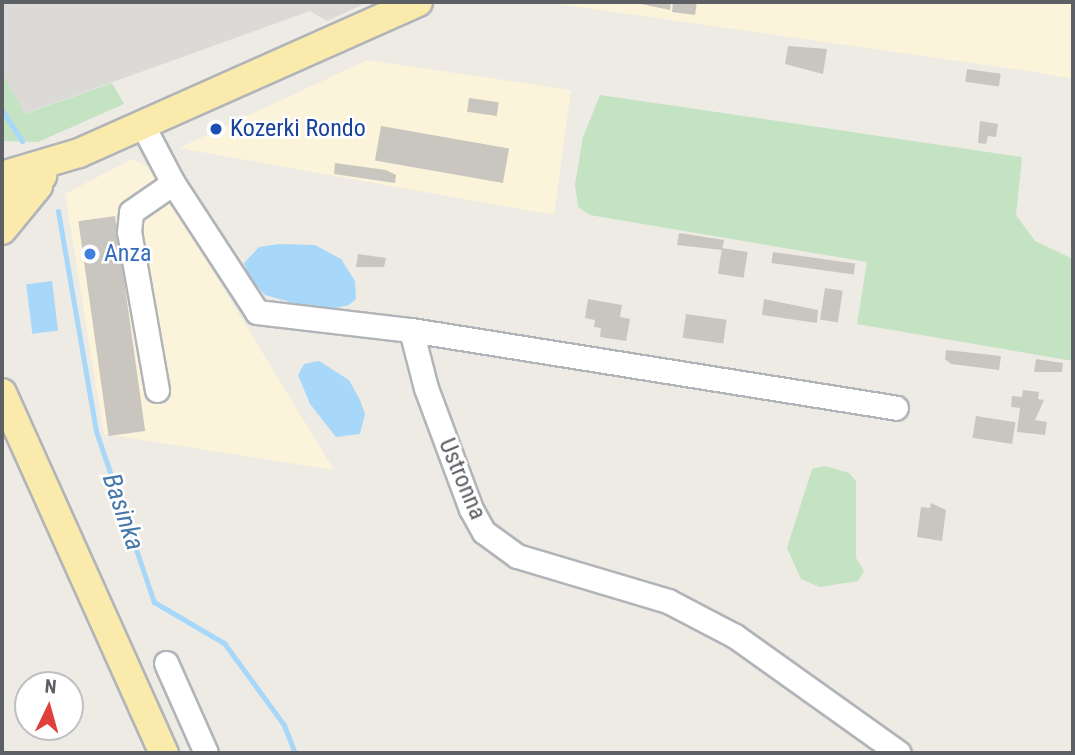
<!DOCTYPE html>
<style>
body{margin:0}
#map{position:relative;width:1075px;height:755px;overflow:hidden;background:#edebe4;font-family:"Roboto Condensed",sans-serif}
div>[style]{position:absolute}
.commercial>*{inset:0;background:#fcf3db}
.industrial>*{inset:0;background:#dcdad6}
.green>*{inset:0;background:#c3e3c2}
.water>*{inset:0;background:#a8d8f9;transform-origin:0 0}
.stream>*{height:5px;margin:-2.5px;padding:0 2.5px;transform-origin:2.5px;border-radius:2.5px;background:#a8d8f9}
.building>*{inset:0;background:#c9c6c0;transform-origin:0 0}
.roads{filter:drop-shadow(2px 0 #b1b4b8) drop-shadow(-2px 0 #b1b4b8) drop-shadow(0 2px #b1b4b8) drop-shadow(0 -2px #b1b4b8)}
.minor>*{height:23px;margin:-11.5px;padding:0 11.5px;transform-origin:11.5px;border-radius:11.5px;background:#fff}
.major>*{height:28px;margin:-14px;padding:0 14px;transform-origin:14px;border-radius:14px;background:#faebac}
.dots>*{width:19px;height:19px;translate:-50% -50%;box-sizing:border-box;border:4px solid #fff;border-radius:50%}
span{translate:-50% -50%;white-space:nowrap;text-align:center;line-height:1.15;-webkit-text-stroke:5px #fff;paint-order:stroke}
.transit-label{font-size:24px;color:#164399}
.left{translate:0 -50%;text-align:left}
.shop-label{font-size:24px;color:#366cbe}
.street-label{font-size:24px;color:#5c5f63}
.water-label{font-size:26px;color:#4679aa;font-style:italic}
.frame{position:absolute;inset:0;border:4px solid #5c5f63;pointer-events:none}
.north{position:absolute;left:14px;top:671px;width:70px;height:70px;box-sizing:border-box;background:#fff;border:2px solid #bebfc1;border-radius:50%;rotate:5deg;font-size:19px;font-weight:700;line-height:28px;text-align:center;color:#5c5f63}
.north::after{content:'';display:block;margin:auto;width:24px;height:32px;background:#de4139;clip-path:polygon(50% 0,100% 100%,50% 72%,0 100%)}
</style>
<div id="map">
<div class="commercial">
<i style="clip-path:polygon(544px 2px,1073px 2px,1073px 79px,1035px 72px)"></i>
<i style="clip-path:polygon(367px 60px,571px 90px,554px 215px,179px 148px)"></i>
<i style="clip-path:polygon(132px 159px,150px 168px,334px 470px,104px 434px,65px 194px)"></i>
</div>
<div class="industrial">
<i style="clip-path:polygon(2px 2px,368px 2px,327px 21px,310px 11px,24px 114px,2px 73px)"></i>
</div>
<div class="green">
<i style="clip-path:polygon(2px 73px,25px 114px,112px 83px,124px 104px,38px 142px,2px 141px)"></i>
<i style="clip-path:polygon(600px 95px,1022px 157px,1016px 215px,1035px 241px,1073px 259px,1073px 361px,857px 324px,867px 262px,590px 215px,578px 207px,575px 185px,583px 137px)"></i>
<i style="clip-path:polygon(825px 466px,849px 473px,856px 481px,856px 558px,864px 571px,858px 581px,820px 587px,801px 579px,787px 548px,812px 469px)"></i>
</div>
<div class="water">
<i style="clip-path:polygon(279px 244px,315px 245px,341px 259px,355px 281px,356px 299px,349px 305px,322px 311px,265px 295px,249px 277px,244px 263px,259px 247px)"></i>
<i style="left:52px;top:281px;width:50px;height:26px;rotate:83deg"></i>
<i style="clip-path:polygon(319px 361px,349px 380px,360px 400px,365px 414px,360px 434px,336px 437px,310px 404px,298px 375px,304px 364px)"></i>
</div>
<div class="stream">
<i style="left:2px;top:110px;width:37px;rotate:57deg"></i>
<i style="left:58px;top:211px;width:223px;rotate:80.2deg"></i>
<i style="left:96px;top:431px;width:181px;rotate:71.3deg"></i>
<i style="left:154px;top:602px;width:81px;rotate:30.4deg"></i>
<i style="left:224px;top:643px;width:102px;rotate:53.8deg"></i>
<i style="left:284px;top:725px;width:30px;rotate:69deg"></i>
</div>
<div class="building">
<i style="clip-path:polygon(631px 2px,671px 2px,670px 10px)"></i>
<i style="clip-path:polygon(673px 2px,697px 2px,695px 15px,672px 12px)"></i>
<i style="clip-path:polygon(788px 46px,827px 49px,823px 74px,785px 64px)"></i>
<i style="left:967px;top:69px;width:34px;height:13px;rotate:8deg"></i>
<i style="left:469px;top:98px;width:30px;height:14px;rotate:8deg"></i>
<i style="clip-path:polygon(980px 121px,998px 124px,996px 137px,988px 136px,986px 144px,978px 143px)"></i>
<i style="left:381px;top:126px;width:130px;height:35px;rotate:10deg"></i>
<i style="clip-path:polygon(335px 163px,386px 170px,396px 175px,395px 183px,334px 174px)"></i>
<i style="left:115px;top:216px;width:217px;height:37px;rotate:82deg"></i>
<i style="clip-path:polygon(679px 233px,724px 240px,722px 250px,677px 245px)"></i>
<i style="left:722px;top:248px;width:26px;height:26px;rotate:9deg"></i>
<i style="left:773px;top:252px;width:83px;height:11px;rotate:8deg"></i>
<i style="clip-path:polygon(358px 254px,386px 258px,384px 267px,356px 267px)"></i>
<i style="left:825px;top:288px;width:18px;height:32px;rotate:9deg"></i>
<i style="clip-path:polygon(588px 299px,622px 305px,620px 317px,630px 319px,626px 341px,600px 337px,601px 328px,594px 327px,595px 320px,585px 318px)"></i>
<i style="clip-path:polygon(764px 299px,818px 310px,817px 323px,762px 315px)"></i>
<i style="left:686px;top:314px;width:41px;height:24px;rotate:8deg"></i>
<i style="clip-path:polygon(946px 350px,1001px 356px,999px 370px,951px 364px,945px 359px)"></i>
<i style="clip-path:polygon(1036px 359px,1063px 363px,1062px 372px,1034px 372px)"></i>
<i style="clip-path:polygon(1023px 390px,1039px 392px,1038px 399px,1044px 400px,1035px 420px,1047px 422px,1045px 435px,1017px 432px,1020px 408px,1011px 407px,1012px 396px,1022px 397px)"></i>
<i style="left:976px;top:416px;width:40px;height:22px;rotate:9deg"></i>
<i style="clip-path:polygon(931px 503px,946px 510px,942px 541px,917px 537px,921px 507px,930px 508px)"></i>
</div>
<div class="roads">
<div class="minor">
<i style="left:142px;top:124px;width:67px;rotate:62.3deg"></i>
<i style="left:173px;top:183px;width:154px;rotate:56.9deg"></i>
<i style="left:257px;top:312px;width:155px;rotate:6.7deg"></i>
<i style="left:411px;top:330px;width:60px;rotate:75.5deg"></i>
<i style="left:426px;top:388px;width:129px;rotate:69.6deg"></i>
<i style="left:471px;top:509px;width:26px;rotate:61deg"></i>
<i style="left:484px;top:532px;width:41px;rotate:36deg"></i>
<i style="left:517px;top:556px;width:158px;rotate:16.6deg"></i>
<i style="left:668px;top:601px;width:76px;rotate:27.6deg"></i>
<i style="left:735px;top:636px;width:201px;rotate:35.5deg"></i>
<i style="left:411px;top:330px;width:491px;rotate:9.1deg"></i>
<i style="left:157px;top:390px;width:160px;rotate:-100deg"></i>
<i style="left:129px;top:232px;width:20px;rotate:-84deg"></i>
<i style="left:131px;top:212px;width:51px;rotate:-34.6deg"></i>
<i style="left:166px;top:663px;width:98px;rotate:66deg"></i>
</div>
<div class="major">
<i style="left:2px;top:176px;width:80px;rotate:-16.6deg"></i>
<i style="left:79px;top:153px;width:371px;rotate:-24deg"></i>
<i style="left:2px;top:198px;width:46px;rotate:-28.8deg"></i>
<i style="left:2px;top:230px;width:57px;rotate:-50.7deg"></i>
<i style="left:2px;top:393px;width:395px;rotate:65.8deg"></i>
</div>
</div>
<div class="dots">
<i style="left:216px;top:129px;background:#1a4fb4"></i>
<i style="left:90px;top:254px;background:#3f7fe0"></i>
</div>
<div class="transit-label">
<span class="left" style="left:230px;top:129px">Kozerki Rondo</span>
</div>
<div class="shop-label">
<span class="left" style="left:104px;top:254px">Anza</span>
</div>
<div class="street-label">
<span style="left:462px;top:479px;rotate:67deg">Ustronna</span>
</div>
<div class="water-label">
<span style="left:123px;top:512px;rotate:71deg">Basinka</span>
</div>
<div class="frame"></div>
<div class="north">N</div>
</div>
